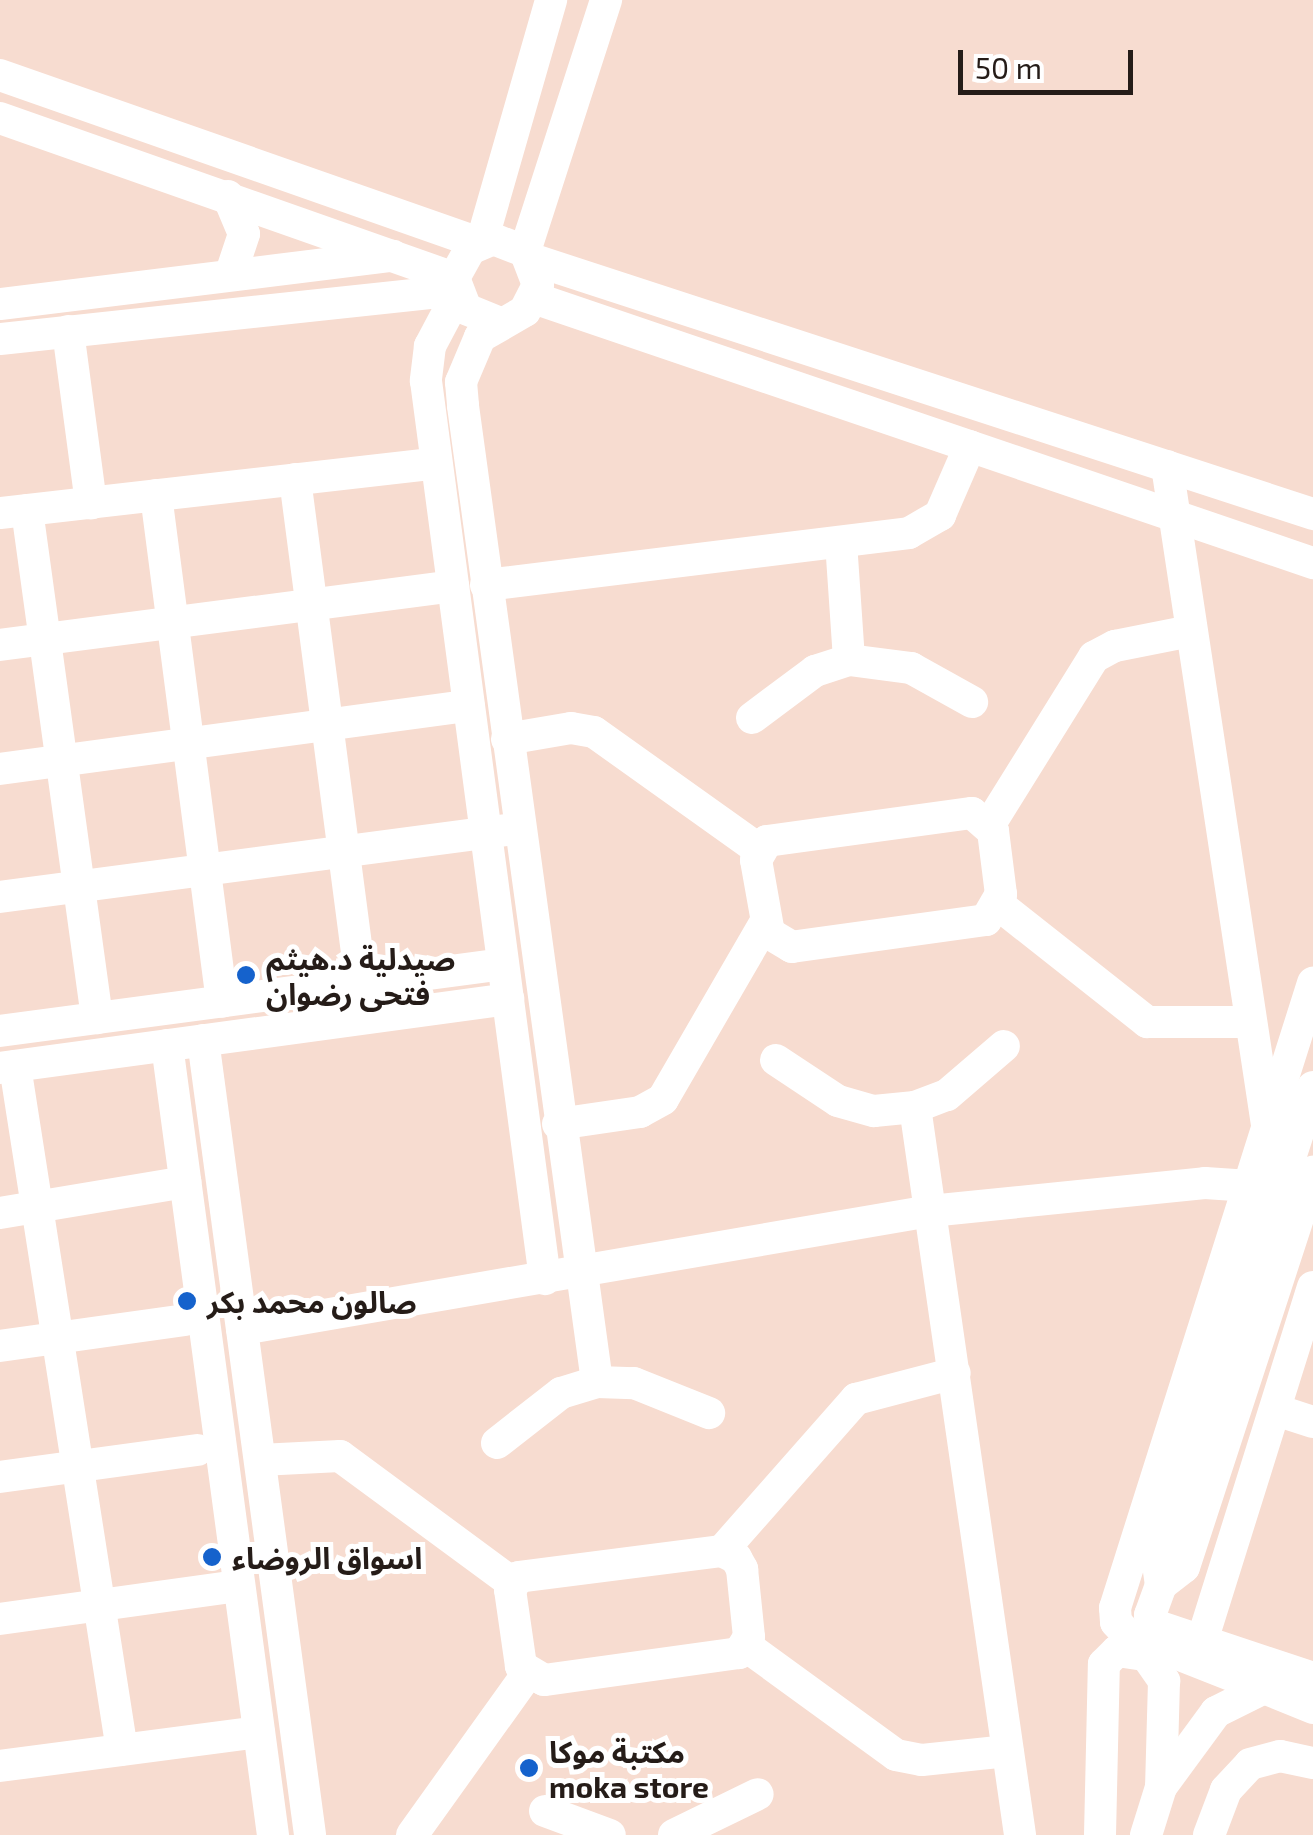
<!DOCTYPE html>
<meta charset="utf-8">
<style>
body{margin:0}
#map{position:relative;width:1313px;height:1835px;overflow:hidden;background:#f7dcd0;font-family:"Exo 2","Noto Sans Arabic",sans-serif}
div>[style]{position:absolute}
.minor>*{height:32px;margin:-16px;padding:0 16px;transform-origin:16px;border-radius:16px;background:#fff}
.dots>*{width:28px;height:28px;translate:-50% -50%;box-sizing:border-box;border:5px solid #fff;border-radius:50%}
span{translate:-50% -50%;white-space:nowrap;text-align:center;line-height:1.15;-webkit-text-stroke:10px #fff;paint-order:stroke}
.poi-label{font-size:30px;color:#251c18;font-weight:700}
.left{translate:0 -50%;text-align:left}
.scale{position:absolute;left:958px;top:50px;width:175px;height:45px;box-sizing:border-box;border:5px solid #251c18;border-top:0;padding-left:12px;font-size:30px;line-height:35px;white-space:nowrap;color:#251c18;-webkit-text-stroke:8px #fff;paint-order:stroke}
</style>
<div id="map">
<div class="minor">
<i style="left:0;top:75px;width:508px;rotate:19.33deg"></i>
<i style="left:0;top:118px;width:481px;rotate:19.4deg"></i>
<i style="left:228px;top:196px;width:41px;rotate:67.2deg"></i>
<i style="left:244px;top:234px;width:41px;rotate:108.4deg"></i>
<i style="left:482px;top:241px;width:251px;rotate:-74deg"></i>
<i style="left:525px;top:251px;width:264px;rotate:-72.1deg"></i>
<i style="left:531px;top:259px;width:823px;rotate:18.06deg"></i>
<i style="left:457px;top:295px;width:58px;rotate:117.9deg"></i>
<i style="left:430px;top:346px;width:35px;rotate:97deg"></i>
<i style="left:426px;top:381px;width:906px;rotate:82.45deg"></i>
<i style="left:534px;top:298px;width:823px;rotate:18.79deg"></i>
<i style="left:0;top:304px;width:396px;rotate:-7deg"></i>
<i style="left:498px;top:322px;width:35px;rotate:-158deg"></i>
<i style="left:466px;top:309px;width:33px;rotate:-111deg"></i>
<i style="left:454px;top:278px;width:33px;rotate:-61deg"></i>
<i style="left:470px;top:249px;width:25px;rotate:-23deg"></i>
<i style="left:493px;top:239px;width:34px;rotate:21deg"></i>
<i style="left:525px;top:251px;width:36px;rotate:69deg"></i>
<i style="left:538px;top:285px;width:29px;rotate:117deg"></i>
<i style="left:525px;top:311px;width:52px;rotate:150deg"></i>
<i style="left:480px;top:337px;width:49px;rotate:112.9deg"></i>
<i style="left:461px;top:382px;width:24px;rotate:85deg"></i>
<i style="left:463px;top:406px;width:985px;rotate:82.18deg"></i>
<i style="left:68px;top:331px;width:174px;rotate:82.4deg"></i>
<i style="left:0;top:339px;width:458px;rotate:-6.1deg"></i>
<i style="left:1167px;top:466px;width:667px;rotate:81.37deg"></i>
<i style="left:295px;top:479px;width:508px;rotate:82.54deg"></i>
<i style="left:156px;top:495px;width:511px;rotate:82.58deg"></i>
<i style="left:27px;top:510px;width:513px;rotate:82.15deg"></i>
<i style="left:0;top:513px;width:439px;rotate:-6.5deg"></i>
<i style="left:841px;top:542px;width:118px;rotate:86.1deg"></i>
<i style="left:486px;top:585px;width:426px;rotate:-7deg"></i>
<i style="left:909px;top:533px;width:36px;rotate:-30deg"></i>
<i style="left:940px;top:515px;width:75px;rotate:-66.5deg"></i>
<i style="left:0;top:645px;width:457px;rotate:-7.4deg"></i>
<i style="left:752px;top:718px;width:79px;rotate:-36.7deg"></i>
<i style="left:815px;top:671px;width:36px;rotate:-18deg"></i>
<i style="left:849px;top:660px;width:63px;rotate:7.4deg"></i>
<i style="left:911px;top:668px;width:70px;rotate:29.1deg"></i>
<i style="left:507px;top:739px;width:65px;rotate:-9.8deg"></i>
<i style="left:571px;top:728px;width:23px;rotate:10deg"></i>
<i style="left:594px;top:732px;width:201px;rotate:35.5deg"></i>
<i style="left:0;top:769px;width:473px;rotate:-7.7deg"></i>
<i style="left:972px;top:813px;width:28px;rotate:41deg"></i>
<i style="left:993px;top:831px;width:64px;rotate:82.8deg"></i>
<i style="left:1001px;top:894px;width:30px;rotate:120deg"></i>
<i style="left:986px;top:920px;width:196px;rotate:172.1deg"></i>
<i style="left:792px;top:947px;width:27px;rotate:-149deg"></i>
<i style="left:769px;top:933px;width:74px;rotate:-100.1deg"></i>
<i style="left:756px;top:860px;width:22px;rotate:-60deg"></i>
<i style="left:767px;top:841px;width:207px;rotate:-7.8deg"></i>
<i style="left:990px;top:824px;width:197px;rotate:-58.1deg"></i>
<i style="left:1094px;top:657px;width:24px;rotate:-28deg"></i>
<i style="left:1115px;top:646px;width:77px;rotate:-11.2deg"></i>
<i style="left:0;top:897px;width:510px;rotate:-7.54deg"></i>
<i style="left:999px;top:905px;width:189px;rotate:38.3deg"></i>
<i style="left:1147px;top:1022px;width:102px"></i>
<i style="left:0;top:1031px;width:507px;rotate:-7.59deg"></i>
<i style="left:203px;top:1040px;width:802px;rotate:82.33deg"></i>
<i style="left:167px;top:1045px;width:797px;rotate:82.36deg"></i>
<i style="left:776px;top:1060px;width:74px;rotate:33.5deg"></i>
<i style="left:838px;top:1101px;width:37px;rotate:16deg"></i>
<i style="left:874px;top:1111px;width:41px;rotate:-5.6deg"></i>
<i style="left:915px;top:1107px;width:34px;rotate:-21deg"></i>
<i style="left:947px;top:1095px;width:75px;rotate:-40.7deg"></i>
<i style="left:15px;top:1066px;width:692px;rotate:81.11deg"></i>
<i style="left:0;top:1068px;width:513px;rotate:-7.73deg"></i>
<i style="left:1313px;top:1087px;width:502px;rotate:108deg"></i>
<i style="left:1158px;top:1564px;width:21px;rotate:82deg"></i>
<i style="left:1161px;top:1585px;width:32px;rotate:110deg"></i>
<i style="left:1150px;top:1615px;width:13px;rotate:58deg"></i>
<i style="left:1157px;top:1626px;width:164px;rotate:18.4deg"></i>
<i style="left:915px;top:1107px;width:736px;rotate:81.79deg"></i>
<i style="left:558px;top:1124px;width:83px;rotate:-8.3deg"></i>
<i style="left:640px;top:1112px;width:26px;rotate:-29deg"></i>
<i style="left:663px;top:1099px;width:201px;rotate:-59.9deg"></i>
<i style="left:0;top:1213px;width:188px;rotate:-9.5deg"></i>
<i style="left:242px;top:1329px;width:698px;rotate:-9.73deg"></i>
<i style="left:930px;top:1211px;width:276px;rotate:-5.8deg"></i>
<i style="left:1205px;top:1183px;width:45px;rotate:3.8deg"></i>
<i style="left:0;top:1346px;width:187px;rotate:-8deg"></i>
<i style="left:1276px;top:1410px;width:39px;rotate:18deg"></i>
<i style="left:497px;top:1443px;width:81px;rotate:-38deg"></i>
<i style="left:561px;top:1393px;width:38px;rotate:-17deg"></i>
<i style="left:597px;top:1382px;width:37px;rotate:2deg"></i>
<i style="left:634px;top:1383px;width:81px;rotate:21.8deg"></i>
<i style="left:260px;top:1460px;width:80px;rotate:-2.9deg"></i>
<i style="left:340px;top:1456px;width:214px;rotate:36.4deg"></i>
<i style="left:0;top:1477px;width:199px;rotate:-7.8deg"></i>
<i style="left:722px;top:1551px;width:16px;rotate:27deg"></i>
<i style="left:736px;top:1558px;width:13px;rotate:61deg"></i>
<i style="left:742px;top:1569px;width:68px;rotate:84.1deg"></i>
<i style="left:749px;top:1637px;width:19px;rotate:122deg"></i>
<i style="left:739px;top:1653px;width:197px;rotate:172.1deg"></i>
<i style="left:544px;top:1680px;width:27px;rotate:-149deg"></i>
<i style="left:521px;top:1666px;width:77px;rotate:-98.2deg"></i>
<i style="left:510px;top:1590px;width:15px;rotate:-58deg"></i>
<i style="left:518px;top:1577px;width:206px;rotate:-7.3deg"></i>
<i style="left:722px;top:1551px;width:203px;rotate:-48.6deg"></i>
<i style="left:856px;top:1399px;width:102px;rotate:-14.7deg"></i>
<i style="left:1161px;top:1585px;width:29px;rotate:-38deg"></i>
<i style="left:1184px;top:1567px;width:416px;rotate:-71.9deg"></i>
<i style="left:0;top:1619px;width:241px;rotate:-7.9deg"></i>
<i style="left:1202px;top:1641px;width:371px;rotate:-72.6deg"></i>
<i style="left:746px;top:1646px;width:185px;rotate:36deg"></i>
<i style="left:896px;top:1755px;width:26px;rotate:11deg"></i>
<i style="left:922px;top:1760px;width:86px;rotate:-6deg"></i>
<i style="left:1264px;top:1688px;width:147px;rotate:-158.5deg"></i>
<i style="left:1127px;top:1634px;width:16px;rotate:-133deg"></i>
<i style="left:1116px;top:1622px;width:14px;rotate:-94deg"></i>
<i style="left:1115px;top:1608px;width:656px;rotate:-72.42deg"></i>
<i style="left:0;top:1766px;width:261px;rotate:-7.5deg"></i>
<i style="left:545px;top:1811px;width:69px;rotate:20.3deg"></i>
<i style="left:412px;top:1835px;width:199px;rotate:-54.4deg"></i>
<i style="left:674px;top:1835px;width:93px;rotate:-26deg"></i>
<i style="left:1100px;top:1835px;width:171px;rotate:-88.7deg"></i>
<i style="left:1104px;top:1664px;width:18px;rotate:-45deg"></i>
<i style="left:1117px;top:1651px;width:29px;rotate:8deg"></i>
<i style="left:1146px;top:1655px;width:32px;rotate:55deg"></i>
<i style="left:1164px;top:1681px;width:106px;rotate:91.6deg"></i>
<i style="left:1146px;top:1835px;width:50px;rotate:-72.6deg"></i>
<i style="left:1161px;top:1787px;width:93px;rotate:-53.7deg"></i>
<i style="left:1216px;top:1712px;width:54px;rotate:-26.6deg"></i>
<i style="left:1264px;top:1688px;width:53px;rotate:22.2deg"></i>
<i style="left:1209px;top:1835px;width:48px;rotate:-69.3deg"></i>
<i style="left:1226px;top:1790px;width:35px;rotate:-47deg"></i>
<i style="left:1250px;top:1764px;width:31px;rotate:-15deg"></i>
<i style="left:1280px;top:1756px;width:34px;rotate:12deg"></i>
</div>
<div class="dots">
<i style="left:246px;top:975px;background:#1562cc"></i>
<i style="left:187px;top:1301px;background:#1562cc"></i>
<i style="left:212px;top:1557px;background:#1562cc"></i>
<i style="left:529px;top:1768px;background:#1562cc"></i>
</div>
<div class="poi-label">
<span class="left" style="left:266px;top:975px">صيدلية د.هيثم<br>فتحى رضوان</span>
<span class="left" style="left:207px;top:1301px">صالون محمد بكر</span>
<span class="left" style="left:232px;top:1557px">اسواق الروضاء</span>
<span class="left" style="left:549px;top:1768px">مكتبة موكا<br>moka store</span>
</div>
<div class="scale">50 m</div>
</div>
